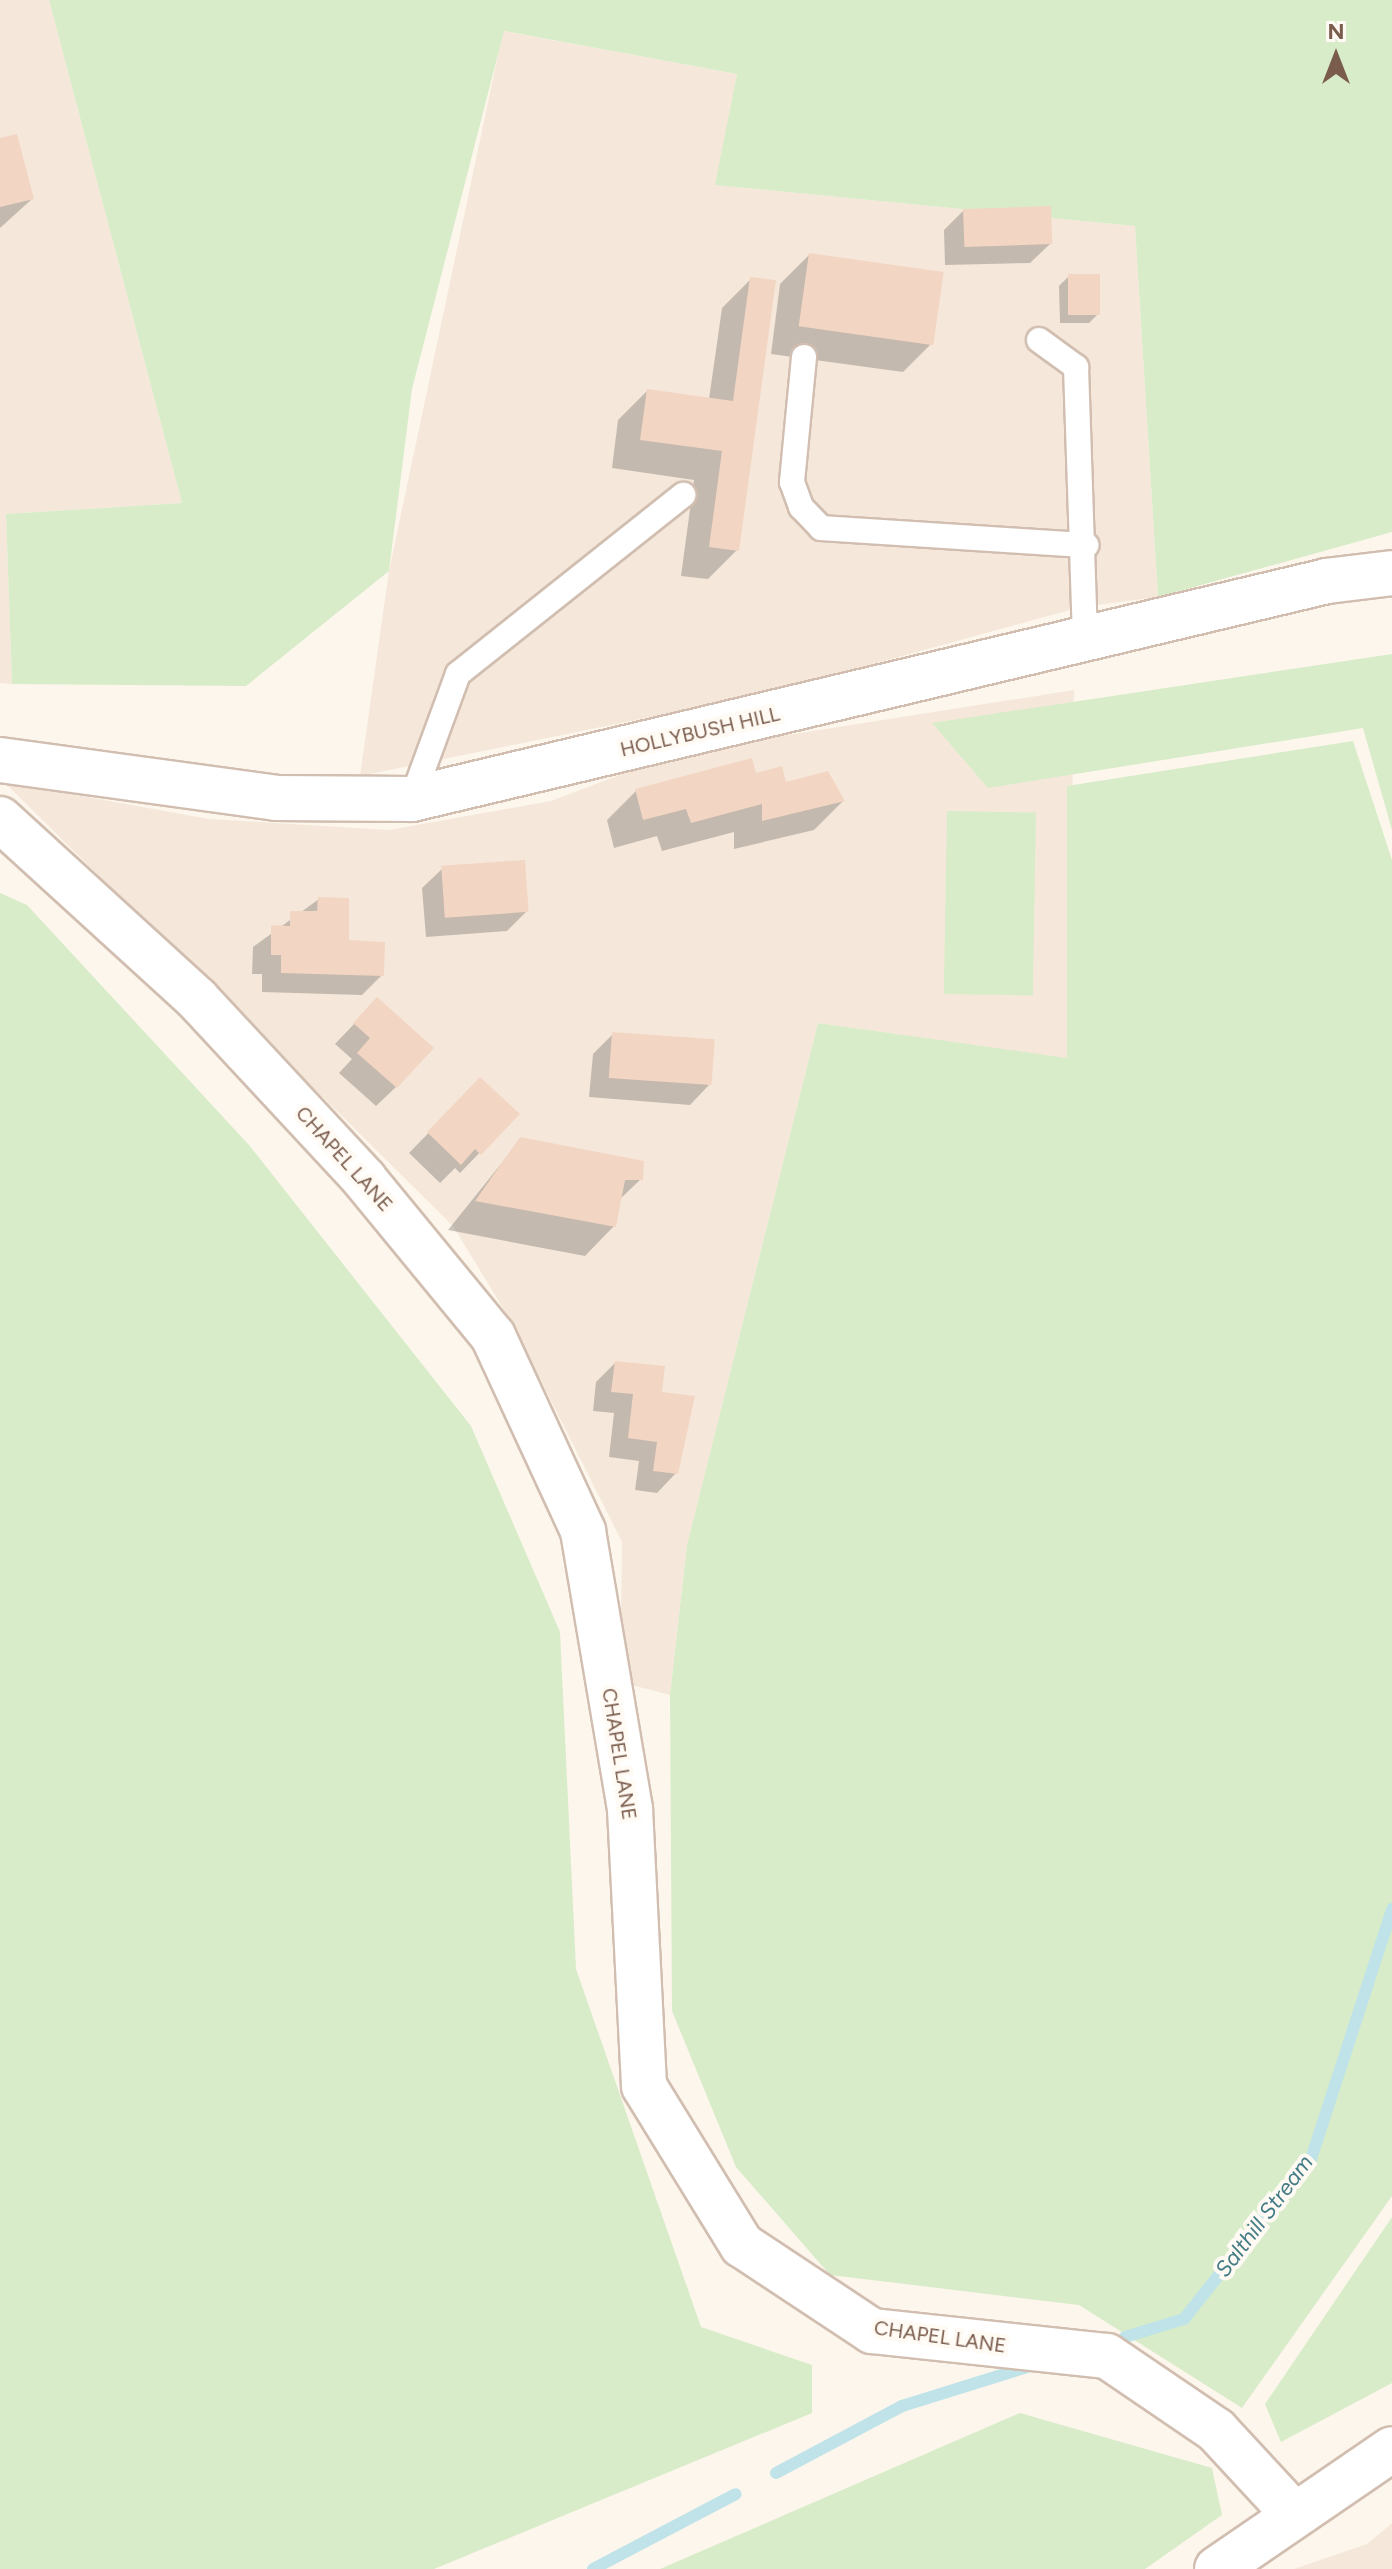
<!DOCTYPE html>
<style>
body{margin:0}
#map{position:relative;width:1392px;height:2569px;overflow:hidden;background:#fdf6ec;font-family:Figtree,sans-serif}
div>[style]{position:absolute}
.residential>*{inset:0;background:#f5e8da}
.green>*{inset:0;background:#d8ecc9;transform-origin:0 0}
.shadow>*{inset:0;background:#0003}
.stream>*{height:12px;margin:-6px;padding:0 6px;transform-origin:6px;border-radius:6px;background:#bfe3e8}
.building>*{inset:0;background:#f3d5c3;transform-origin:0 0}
.roads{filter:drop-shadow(2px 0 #d1beb0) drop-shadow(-2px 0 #d1beb0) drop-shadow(0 2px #d1beb0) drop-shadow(0 -2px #d1beb0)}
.lane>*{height:24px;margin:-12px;padding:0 12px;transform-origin:12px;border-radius:12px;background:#fff}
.street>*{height:44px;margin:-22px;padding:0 22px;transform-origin:22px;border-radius:22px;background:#fff}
span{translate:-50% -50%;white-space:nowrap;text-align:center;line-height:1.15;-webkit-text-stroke:8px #fffaf3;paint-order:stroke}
.street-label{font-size:20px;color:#7a5c4d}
.water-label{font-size:22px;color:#437c86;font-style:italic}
.north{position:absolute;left:1296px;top:16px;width:80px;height:80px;-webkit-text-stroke:6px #fffaf3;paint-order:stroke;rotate:0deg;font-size:22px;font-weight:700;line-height:32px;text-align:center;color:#7a5c4d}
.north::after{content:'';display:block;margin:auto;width:28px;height:36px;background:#7a5c4d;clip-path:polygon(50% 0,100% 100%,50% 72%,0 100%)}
</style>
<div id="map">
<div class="residential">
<i style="clip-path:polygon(0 0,49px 0,182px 503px,6px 514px,12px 684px,0 683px)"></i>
<i style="clip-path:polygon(503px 31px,737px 74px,716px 185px,1135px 226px,1158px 597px,1081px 607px,764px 694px,360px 776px,389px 571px)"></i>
<i style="clip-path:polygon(1074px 690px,1068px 1059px,818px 1023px,687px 1545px,670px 1695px,620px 1682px,622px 1542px,512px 1323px,453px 1226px,4px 782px,209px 819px,389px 830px,551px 801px,680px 752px)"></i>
<i style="clip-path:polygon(1392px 2523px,1392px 2569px,1294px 2569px,1367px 2544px)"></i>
</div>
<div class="green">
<i style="clip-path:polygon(49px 0,1392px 0,1392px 532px,1158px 597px,1135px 226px,715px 185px,737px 74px,504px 31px,412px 389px,389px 571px,246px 686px,12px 684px,6px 514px,182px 503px)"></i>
<i style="clip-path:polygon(1392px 654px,1392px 830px,1363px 728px,988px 788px,932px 723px)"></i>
<i style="clip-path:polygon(1353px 741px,1392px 860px,1392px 2196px,1242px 2408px,1079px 2305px,830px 2275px,736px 2167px,672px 2011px,670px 1695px,687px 1545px,818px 1023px,1067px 1058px,1067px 786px)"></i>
<i style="left:947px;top:811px;width:89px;height:183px;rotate:1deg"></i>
<i style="clip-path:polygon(0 893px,27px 905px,249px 1145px,471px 1426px,560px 1632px,576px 1969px,701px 2327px,812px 2365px,812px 2413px,434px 2569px,0 2569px)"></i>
<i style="clip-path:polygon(1392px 2217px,1392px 2383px,1281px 2442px,1265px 2404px)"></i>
<i style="clip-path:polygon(1020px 2413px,1212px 2468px,1222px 2515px,1145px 2569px,660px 2569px)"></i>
</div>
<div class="shadow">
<i style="clip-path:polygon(0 140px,32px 199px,0 228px)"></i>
<i style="clip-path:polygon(964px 210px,1050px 244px,1030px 263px,945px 265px,944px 230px)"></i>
<i style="clip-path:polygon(809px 255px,932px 343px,903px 372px,771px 354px,780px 284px)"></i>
<i style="clip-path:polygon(1069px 276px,1099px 313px,1089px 323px,1060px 323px,1059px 286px)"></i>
<i style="clip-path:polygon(751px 279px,737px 550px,708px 579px,681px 576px,694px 480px,612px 468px,618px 420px,647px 391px,709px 399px,722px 308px)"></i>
<i style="clip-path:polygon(754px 775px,843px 801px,814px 830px,734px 849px,734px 832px,662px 851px,657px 836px,614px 848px,607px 820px,636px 791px)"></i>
<i style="clip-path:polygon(442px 869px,527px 911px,507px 931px,426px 937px,422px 888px)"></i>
<i style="clip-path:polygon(319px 899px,346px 942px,382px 975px,362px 995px,262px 992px,262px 974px,252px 974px,253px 947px)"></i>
<i style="clip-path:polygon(377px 1000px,396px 1087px,376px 1106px,339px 1073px,352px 1059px,335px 1044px)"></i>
<i style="clip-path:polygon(613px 1034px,709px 1085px,690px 1105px,589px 1097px,593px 1054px)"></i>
<i style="clip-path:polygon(480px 1080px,517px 1114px,460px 1173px,455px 1168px,440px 1183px,409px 1153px)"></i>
<i style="clip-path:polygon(521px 1139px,641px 1179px,619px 1200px,614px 1226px,585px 1256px,448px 1230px)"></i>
<i style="clip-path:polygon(615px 1363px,660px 1394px,676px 1473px,657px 1493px,635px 1490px,639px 1461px,609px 1457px,614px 1413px,593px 1411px,596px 1382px)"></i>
</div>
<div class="stream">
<i style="left:1125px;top:2337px;width:62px;rotate:-17deg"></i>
<i style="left:1184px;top:2319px;width:204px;rotate:-51.6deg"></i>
<i style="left:1311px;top:2159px;width:263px;rotate:-72deg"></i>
<i style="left:776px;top:2473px;width:143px;rotate:-28deg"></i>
<i style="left:902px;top:2406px;width:141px;rotate:-17.3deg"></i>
<i style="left:593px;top:2569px;width:161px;rotate:-27.7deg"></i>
</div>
<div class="building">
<i style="clip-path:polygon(17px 134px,34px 199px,0 207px,0 138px)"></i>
<i style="left:1051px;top:206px;width:38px;height:88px;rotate:88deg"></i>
<i style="left:809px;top:253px;width:136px;height:74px;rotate:8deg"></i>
<i style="left:1068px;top:274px;width:32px;height:41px"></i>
<i style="clip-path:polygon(750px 277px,776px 280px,739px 551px,709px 547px,722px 451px,640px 440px,647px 389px,733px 401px)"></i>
<i style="clip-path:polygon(752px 758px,756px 773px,782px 766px,786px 782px,828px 771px,845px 801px,762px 821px,762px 804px,691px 823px,686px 809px,643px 820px,635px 789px)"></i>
<i style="left:525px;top:860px;width:52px;height:84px;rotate:86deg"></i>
<i style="clip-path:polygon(318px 897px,349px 898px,349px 940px,385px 942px,384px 976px,281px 973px,281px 955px,271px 955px,271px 925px,290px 926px,290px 911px,317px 911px)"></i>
<i style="clip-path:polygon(377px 997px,434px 1048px,397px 1088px,357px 1053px,370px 1038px,353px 1023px)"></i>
<i style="left:612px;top:1032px;width:103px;height:46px;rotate:4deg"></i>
<i style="clip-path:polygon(480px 1077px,520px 1114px,481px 1155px,475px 1149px,461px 1165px,427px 1132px)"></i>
<i style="clip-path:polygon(520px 1137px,644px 1161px,643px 1180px,625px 1180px,616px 1227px,475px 1201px)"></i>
<i style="clip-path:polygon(615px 1361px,665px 1366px,662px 1392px,695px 1396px,678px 1474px,653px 1471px,657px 1442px,628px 1438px,633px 1394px,611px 1392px)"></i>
</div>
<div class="roads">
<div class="lane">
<i style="left:1039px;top:340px;width:46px;rotate:36.1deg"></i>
<i style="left:1076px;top:367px;width:275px;rotate:88.1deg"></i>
<i style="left:804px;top:357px;width:126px;rotate:95.5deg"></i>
<i style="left:792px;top:482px;width:27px;rotate:70deg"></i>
<i style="left:801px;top:507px;width:29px;rotate:46deg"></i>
<i style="left:821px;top:528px;width:266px;rotate:3.7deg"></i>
<i style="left:412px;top:799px;width:133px;rotate:-69.8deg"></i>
<i style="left:458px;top:674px;width:288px;rotate:-38.5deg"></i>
</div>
<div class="street">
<i style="left:0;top:760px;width:279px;rotate:7.8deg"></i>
<i style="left:276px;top:798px;width:136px;rotate:0.4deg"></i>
<i style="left:412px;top:799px;width:941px;rotate:-13.4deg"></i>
<i style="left:1327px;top:581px;width:65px;rotate:-7deg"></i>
<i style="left:0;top:819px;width:267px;rotate:42.4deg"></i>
<i style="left:197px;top:999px;width:246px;rotate:47.1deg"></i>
<i style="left:364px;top:1179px;width:203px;rotate:50.6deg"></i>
<i style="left:493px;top:1336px;width:215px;rotate:65.2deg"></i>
<i style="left:583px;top:1531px;width:282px;rotate:80.4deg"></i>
<i style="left:630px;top:1809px;width:277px;rotate:87.1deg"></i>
<i style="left:644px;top:2086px;width:187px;rotate:58.4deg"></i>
<i style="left:742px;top:2245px;width:156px;rotate:33.5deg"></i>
<i style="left:872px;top:2331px;width:236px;rotate:6.1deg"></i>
<i style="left:1107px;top:2356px;width:132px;rotate:34.2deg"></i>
<i style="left:1216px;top:2430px;width:112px;rotate:47.2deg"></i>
<i style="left:1217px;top:2569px;width:212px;rotate:-34.4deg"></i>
</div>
</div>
<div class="street-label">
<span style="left:700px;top:732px;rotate:-13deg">HOLLYBUSH HILL</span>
<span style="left:344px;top:1159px;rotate:48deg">CHAPEL LANE</span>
<span style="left:619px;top:1754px;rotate:81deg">CHAPEL LANE</span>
<span style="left:940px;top:2337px;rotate:8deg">CHAPEL LANE</span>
</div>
<div class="water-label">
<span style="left:1264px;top:2216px;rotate:-53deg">Salthill Stream</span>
</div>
<div class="north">N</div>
</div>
